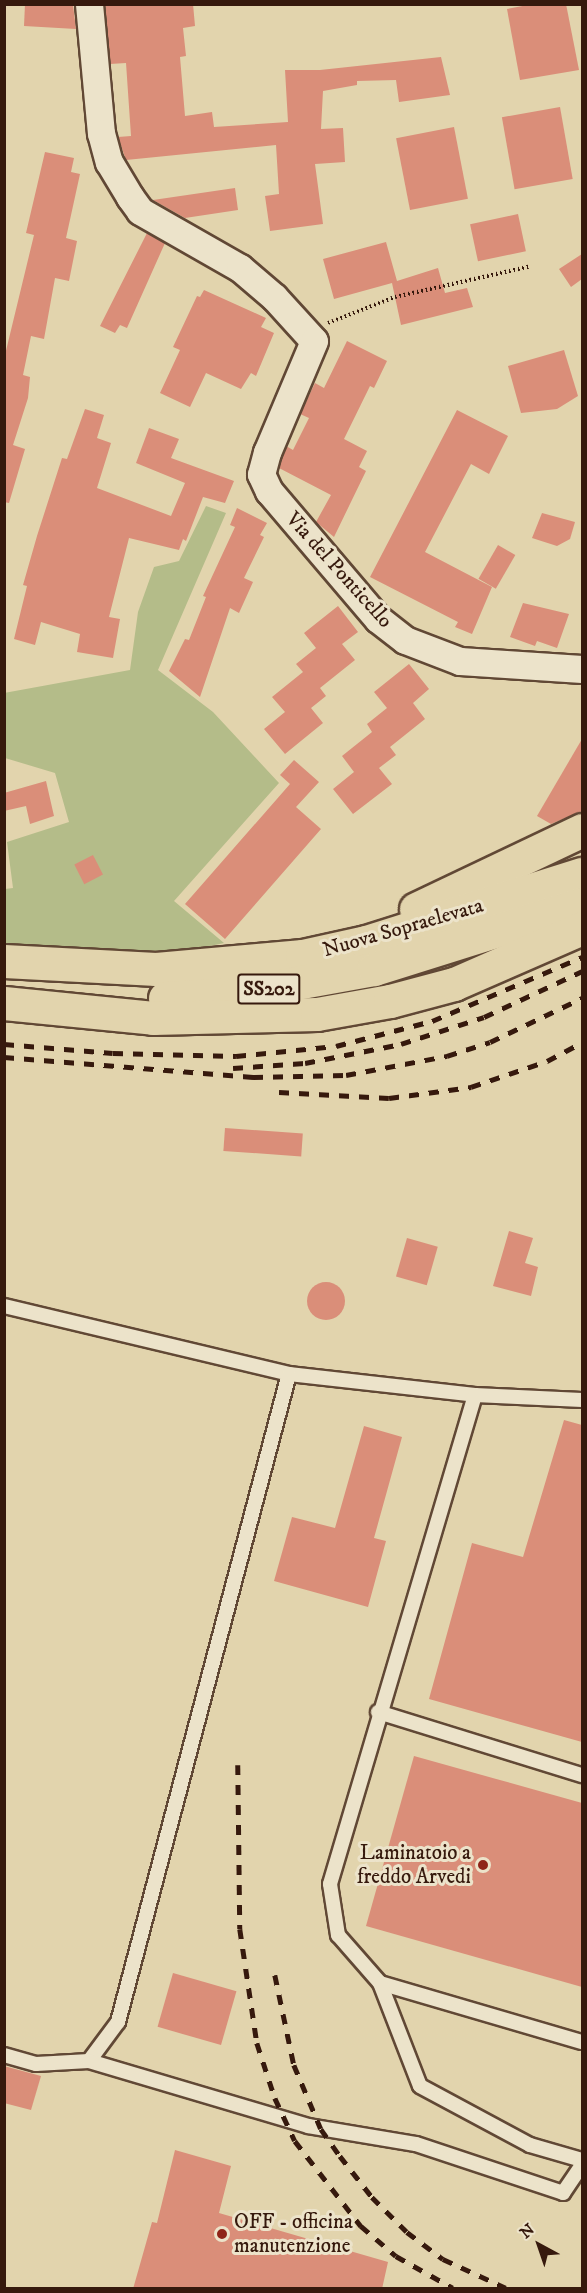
<!DOCTYPE html>
<style>
body{margin:0}
#map{position:relative;width:587px;height:2293px;overflow:hidden;background:#e2d4ad;font-family:"IM FELL DW Pica",serif}
div>[style]{position:absolute}
.green>*{inset:0;background:#b4bc89}
.building>*{inset:0;background:#da8e79;transform-origin:0 0}
.round{border-radius:50%}
.path>*{height:4px;margin-top:-2px;transform-origin:0;background:repeating-linear-gradient(90deg,#36190d 0 1.5px,transparent 0 4.5px)}
.roads{filter:drop-shadow(2px 0 #614835) drop-shadow(-2px 0 #614835) drop-shadow(0 2px #614835) drop-shadow(0 -2px #614835)}
.service>*{height:14px;margin:-7px;padding:0 7px;transform-origin:7px;border-radius:7px;background:#ece3ca}
.minor>*{height:27px;margin:-13.5px;padding:0 13.5px;transform-origin:13.5px;border-radius:13.5px;background:#ece3ca}
.trunk>*{height:33px;margin:-16.5px;padding:0 16.5px;transform-origin:16.5px;border-radius:16.5px;background:#e2d4ad}
.rail>*{height:4.5px;margin-top:-2.25px;transform-origin:0;background:repeating-linear-gradient(90deg,#36190d 0 10px,transparent 0 20px)}
.dots>*{width:16px;height:16px;translate:-50% -50%;box-sizing:border-box;border:3px solid #ece3ca;border-radius:50%}
span{translate:-50% -50%;white-space:nowrap;text-align:center;line-height:1.15;-webkit-text-stroke:6px #ece3ca;paint-order:stroke}
.shield-label span{padding:2px 4px;background:#ece3ca;border:2px solid;border-radius:4px;-webkit-text-stroke-width:0}
.shield-label{font-size:20px;color:#36190d;font-weight:700}
.street-label{font-size:21px;color:#36190d}
.poi-label{font-size:21px;color:#36190d}
.right{translate:-100% -50%;text-align:right}
.left{translate:0 -50%;text-align:left}
.frame{position:absolute;inset:0;border:6px solid #36190d;pointer-events:none}
.north{position:absolute;left:509px;top:2215px;width:60px;height:60px;-webkit-text-stroke:4px #ece3ca;paint-order:stroke;rotate:320deg;font-size:16px;font-weight:700;line-height:24px;text-align:center;color:#36190d}
.north::after{content:'';display:block;margin:auto;width:21px;height:27px;background:#36190d;clip-path:polygon(50% 0,100% 100%,50% 72%,0 100%)}
</style>
<div id="map">
<div class="green">
<i style="clip-path:polygon(206px 506px,226px 513px,158px 670px,213px 712px,279px 783px,174px 901px,224px 943px,191px 950px,119px 952px,5px 943px,5px 889px,13px 888px,7px 842px,69px 822px,55px 773px,5px 758px,4px 693px,130px 670px,138px 612px,154px 567px,179px 561px)"></i>
</div>
<div class="building">
<i style="clip-path:polygon(25px 4px,73px 5px,76px 29px,24px 26px)"></i>
<i style="clip-path:polygon(105px 4px,193px 4px,195px 26px,183px 28px,186px 56px,180px 57px,185px 116px,212px 112px,214px 127px,288px 122px,285px 70px,320px 70px,441px 57px,450px 95px,399px 102px,396px 80px,357px 81px,357px 85px,323px 91px,321px 129px,343px 128px,345px 162px,315px 164px,323px 224px,270px 231px,265px 196px,279px 194px,276px 145px,126px 160px,118px 137px,131px 136px,126px 63px,110px 64px)"></i>
<i style="clip-path:polygon(533px 4px,566px 4px,579px 70px,520px 80px,507px 9px)"></i>
<i style="left:560px;top:107px;width:73px;height:59px;rotate:80deg"></i>
<i style="left:454px;top:127px;width:73px;height:59px;rotate:79deg"></i>
<i style="clip-path:polygon(45px 152px,74px 158px,71px 172px,80px 174px,66px 238px,77px 241px,69px 281px,55px 278px,44px 339px,31px 336px,23px 375px,30px 377px,28px 398px,13px 445px,25px 449px,9px 503px,4px 502px,4px 359px,34px 235px,26px 233px)"></i>
<i style="clip-path:polygon(235px 188px,238px 210px,185px 218px,153px 200px)"></i>
<i style="left:518px;top:214px;width:38px;height:49px;rotate:78deg"></i>
<i style="clip-path:polygon(147px 233px,165px 243px,127px 328px,120px 325px,115px 333px,100px 326px)"></i>
<i style="clip-path:polygon(386px 242px,397px 281px,438px 268px,445px 293px,467px 288px,473px 307px,401px 325px,392px 283px,334px 299px,323px 259px)"></i>
<i style="clip-path:polygon(582px 254px,582px 279px,571px 287px,559px 269px)"></i>
<i style="clip-path:polygon(204px 290px,266px 318px,261px 327px,274px 333px,256px 376px,251px 373px,241px 389px,206px 373px,190px 407px,160px 393px,180px 350px,173px 347px,197px 296px,200px 297px)"></i>
<i style="clip-path:polygon(347px 341px,387px 361px,374px 388px,370px 386px,344px 439px,367px 451px,359px 467px,366px 471px,334px 537px,316px 522px,331px 495px,279px 468px,286px 446px,293px 450px,309px 418px,300px 414px,315px 383px,324px 388px)"></i>
<i style="clip-path:polygon(564px 350px,578px 396px,557px 409px,521px 413px,508px 366px)"></i>
<i style="clip-path:polygon(85px 409px,104px 415px,97px 438px,111px 443px,97px 488px,171px 516px,185px 483px,136px 463px,149px 428px,179px 439px,171px 458px,234px 481px,225px 503px,203px 497px,186px 541px,183px 539px,179px 550px,129px 538px,109px 617px,120px 619px,113px 658px,77px 652px,80px 634px,41px 622px,35px 645px,14px 639px,27px 586px,23px 585px,37px 536px,62px 458px,67px 459px)"></i>
<i style="clip-path:polygon(457px 410px,508px 436px,489px 474px,471px 464px,425px 552px,492px 587px,472px 634px,455px 627px,458px 622px,370px 577px)"></i>
<i style="clip-path:polygon(237px 508px,267px 523px,260px 535px,264px 537px,244px 578px,253px 582px,239px 613px,230px 608px,200px 697px,169px 671px,185px 639px,189px 640px,206px 597px,203px 596px,235px 527px,230px 525px)"></i>
<i style="clip-path:polygon(542px 513px,575px 522px,570px 539px,557px 546px,532px 538px)"></i>
<i style="left:498px;top:545px;width:20px;height:39px;rotate:30deg"></i>
<i style="clip-path:polygon(523px 603px,569px 614px,557px 648px,537px 641px,535px 646px,510px 637px)"></i>
<i style="clip-path:polygon(338px 606px,358px 632px,342px 644px,355px 660px,320px 688px,326px 696px,311px 708px,323px 723px,285px 754px,264px 729px,285px 712px,272px 697px,303px 672px,296px 664px,316px 648px,304px 633px)"></i>
<i style="clip-path:polygon(409px 664px,429px 689px,413px 703px,425px 719px,390px 747px,396px 755px,379px 768px,392px 784px,353px 814px,333px 789px,354px 772px,342px 756px,372px 732px,367px 724px,387px 708px,374px 692px)"></i>
<i style="clip-path:polygon(582px 739px,582px 811px,551px 824px,537px 816px)"></i>
<i style="clip-path:polygon(294px 760px,319px 782px,296px 807px,321px 829px,225px 939px,185px 904px,290px 784px,280px 775px)"></i>
<i style="clip-path:polygon(46px 781px,54px 816px,30px 824px,26px 806px,4px 811px,4px 793px)"></i>
<i style="left:93px;top:855px;width:22px;height:21px;rotate:63deg"></i>
<i style="left:225px;top:1128px;width:78px;height:23px;rotate:4deg"></i>
<i style="clip-path:polygon(509px 1231px,533px 1238px,525px 1263px,538px 1267px,531px 1296px,493px 1286px)"></i>
<i style="left:407px;top:1238px;width:32px;height:40px;rotate:16deg"></i>
<i class="round" style="left:307px;top:1282px;width:38px;height:38px"></i>
<i style="clip-path:polygon(564px 1420px,582px 1425px,582px 1742px,429px 1699px,472px 1543px,523px 1557px)"></i>
<i style="clip-path:polygon(364px 1426px,402px 1437px,374px 1538px,386px 1541px,368px 1607px,274px 1581px,292px 1517px,335px 1528px)"></i>
<i style="clip-path:polygon(414px 1756px,582px 1803px,582px 1987px,366px 1926px)"></i>
<i style="left:173px;top:1973px;width:66px;height:56px;rotate:16deg"></i>
<i style="clip-path:polygon(4px 2066px,41px 2076px,31px 2110px,4px 2103px)"></i>
<i style="clip-path:polygon(175px 2150px,231px 2166px,219px 2213px,388px 2262px,382px 2289px,133px 2289px,152px 2222px,157px 2223px)"></i>
</div>
<div class="path">
<i style="left:328px;top:323px;width:72px;rotate:-21.2deg"></i>
<i style="left:395px;top:297px;width:139px;rotate:-12.8deg"></i>
</div>
<div class="roads">
<div class="service">
<i style="left:4px;top:1306px;width:293px;rotate:13.4deg"></i>
<i style="left:289px;top:1374px;width:187px;rotate:6.4deg"></i>
<i style="left:475px;top:1395px;width:107px;rotate:2.7deg"></i>
<i style="left:475px;top:1395px;width:510px;rotate:106.52deg"></i>
<i style="left:330px;top:1884px;width:52px;rotate:81.1deg"></i>
<i style="left:338px;top:1935px;width:64px;rotate:48.8deg"></i>
<i style="left:380px;top:1983px;width:210px;rotate:16.3deg"></i>
<i style="left:378px;top:1712px;width:214px;rotate:17.2deg"></i>
<i style="left:380px;top:1983px;width:110px;rotate:68.8deg"></i>
<i style="left:420px;top:2086px;width:125px;rotate:28.2deg"></i>
<i style="left:530px;top:2145px;width:54px;rotate:16.1deg"></i>
<i style="left:4px;top:2055px;width:33px;rotate:16deg"></i>
<i style="left:36px;top:2064px;width:53px;rotate:-3.2deg"></i>
<i style="left:89px;top:2061px;width:49px;rotate:-53.4deg"></i>
<i style="left:118px;top:2022px;width:670px;rotate:-75.22deg"></i>
<i style="left:89px;top:2061px;width:228px;rotate:16.5deg"></i>
<i style="left:308px;top:2126px;width:109px;rotate:9.5deg"></i>
<i style="left:416px;top:2144px;width:155px;rotate:18.4deg"></i>
<i style="left:563px;top:2193px;width:34px;rotate:-56deg"></i>
</div>
<div class="minor">
<i style="left:89px;top:4px;width:130px;rotate:84.7deg"></i>
<i style="left:101px;top:133px;width:30px;rotate:75deg"></i>
<i style="left:109px;top:162px;width:41px;rotate:59deg"></i>
<i style="left:130px;top:197px;width:17px;rotate:54deg"></i>
<i style="left:140px;top:211px;width:115px;rotate:29.7deg"></i>
<i style="left:240px;top:268px;width:45px;rotate:40.5deg"></i>
<i style="left:274px;top:297px;width:59px;rotate:47.7deg"></i>
<i style="left:314px;top:341px;width:121px;rotate:112.9deg"></i>
<i style="left:267px;top:452px;width:23px;rotate:105deg"></i>
<i style="left:261px;top:474px;width:19px;rotate:65deg"></i>
<i style="left:269px;top:491px;width:168px;rotate:49.6deg"></i>
<i style="left:378px;top:619px;width:34px;rotate:38deg"></i>
<i style="left:405px;top:640px;width:59px;rotate:20.9deg"></i>
<i style="left:460px;top:661px;width:122px;rotate:3.8deg"></i>
</div>
<div class="trunk">
<i style="left:416px;top:909px;width:184px;rotate:-25.4deg"></i>
<i style="left:4px;top:961px;width:152px;rotate:3deg"></i>
<i style="left:156px;top:969px;width:147px;rotate:-5.1deg"></i>
<i style="left:302px;top:956px;width:66px;rotate:-12.3deg"></i>
<i style="left:366px;top:942px;width:226px;rotate:-17.5deg"></i>
<i style="left:165px;top:998px;width:70px;rotate:-3.3deg"></i>
<i style="left:235px;top:994px;width:141px;rotate:-10.2deg"></i>
<i style="left:374px;top:969px;width:218px;rotate:-17.4deg"></i>
<i style="left:4px;top:1003px;width:150px;rotate:5.7deg"></i>
<i style="left:153px;top:1018px;width:164px;rotate:-1.4deg"></i>
<i style="left:317px;top:1014px;width:74px;rotate:-10.1deg"></i>
<i style="left:390px;top:1001px;width:66px;rotate:-14.9deg"></i>
<i style="left:454px;top:984px;width:140px;rotate:-23.6deg"></i>
</div>
</div>
<div class="rail">
<i style="left:4px;top:1044px;width:109px;rotate:4.7deg"></i>
<i style="left:113px;top:1053px;width:123px;rotate:1.4deg"></i>
<i style="left:236px;top:1056px;width:100px;rotate:-5.7deg"></i>
<i style="left:336px;top:1046px;width:99px;rotate:-14.6deg"></i>
<i style="left:432px;top:1021px;width:163px;rotate:-23.1deg"></i>
<i style="left:4px;top:1057px;width:250px;rotate:4.6deg"></i>
<i style="left:253px;top:1077px;width:93px;rotate:-1.2deg"></i>
<i style="left:346px;top:1075px;width:103px;rotate:-10.7deg"></i>
<i style="left:447px;top:1056px;width:45px;rotate:-18deg"></i>
<i style="left:490px;top:1042px;width:102px;rotate:-25.6deg"></i>
<i style="left:233px;top:1068px;width:72px;rotate:-4deg"></i>
<i style="left:305px;top:1063px;width:98px;rotate:-11.2deg"></i>
<i style="left:401px;top:1044px;width:87px;rotate:-18deg"></i>
<i style="left:484px;top:1017px;width:108px;rotate:-25.1deg"></i>
<i style="left:279px;top:1092px;width:110px;rotate:3.1deg"></i>
<i style="left:389px;top:1098px;width:83px;rotate:-7.6deg"></i>
<i style="left:471px;top:1087px;width:80px;rotate:-18.9deg"></i>
<i style="left:547px;top:1061px;width:40px;rotate:-28deg"></i>
<i style="left:238px;top:1765px;width:164px;rotate:89.3deg"></i>
<i style="left:240px;top:1929px;width:115px;rotate:81.5deg"></i>
<i style="left:257px;top:2043px;width:58px;rotate:71.9deg"></i>
<i style="left:275px;top:2098px;width:47px;rotate:65.1deg"></i>
<i style="left:295px;top:2141px;width:108px;rotate:52.2deg"></i>
<i style="left:361px;top:2226px;width:46px;rotate:40.6deg"></i>
<i style="left:396px;top:2256px;width:65px;rotate:29.3deg"></i>
<i style="left:275px;top:1975px;width:92px;rotate:78.1deg"></i>
<i style="left:294px;top:2065px;width:69px;rotate:67.1deg"></i>
<i style="left:321px;top:2129px;width:33px;rotate:55deg"></i>
<i style="left:340px;top:2156px;width:52px;rotate:52deg"></i>
<i style="left:372px;top:2197px;width:49px;rotate:45deg"></i>
<i style="left:407px;top:2232px;width:45px;rotate:36.9deg"></i>
<i style="left:443px;top:2259px;width:69px;rotate:24.7deg"></i>
</div>
<div class="dots">
<i style="left:483px;top:1865px;background:#8f2418"></i>
<i style="left:222px;top:2234px;background:#8f2418"></i>
</div>
<div class="shield-label">
<span style="left:269px;top:989px">SS202</span>
</div>
<div class="street-label">
<span style="left:339px;top:570px;rotate:48deg">Via del Ponticello</span>
<span style="left:403px;top:928px;rotate:-16deg">Nuova Sopraelevata</span>
</div>
<div class="poi-label">
<span class="right" style="left:471px;top:1865px">Laminatoio a<br>freddo Arvedi</span>
<span class="left" style="left:234px;top:2234px">OFF - officina<br>manutenzione</span>
</div>
<div class="frame"></div>
<div class="north">N</div>
</div>
